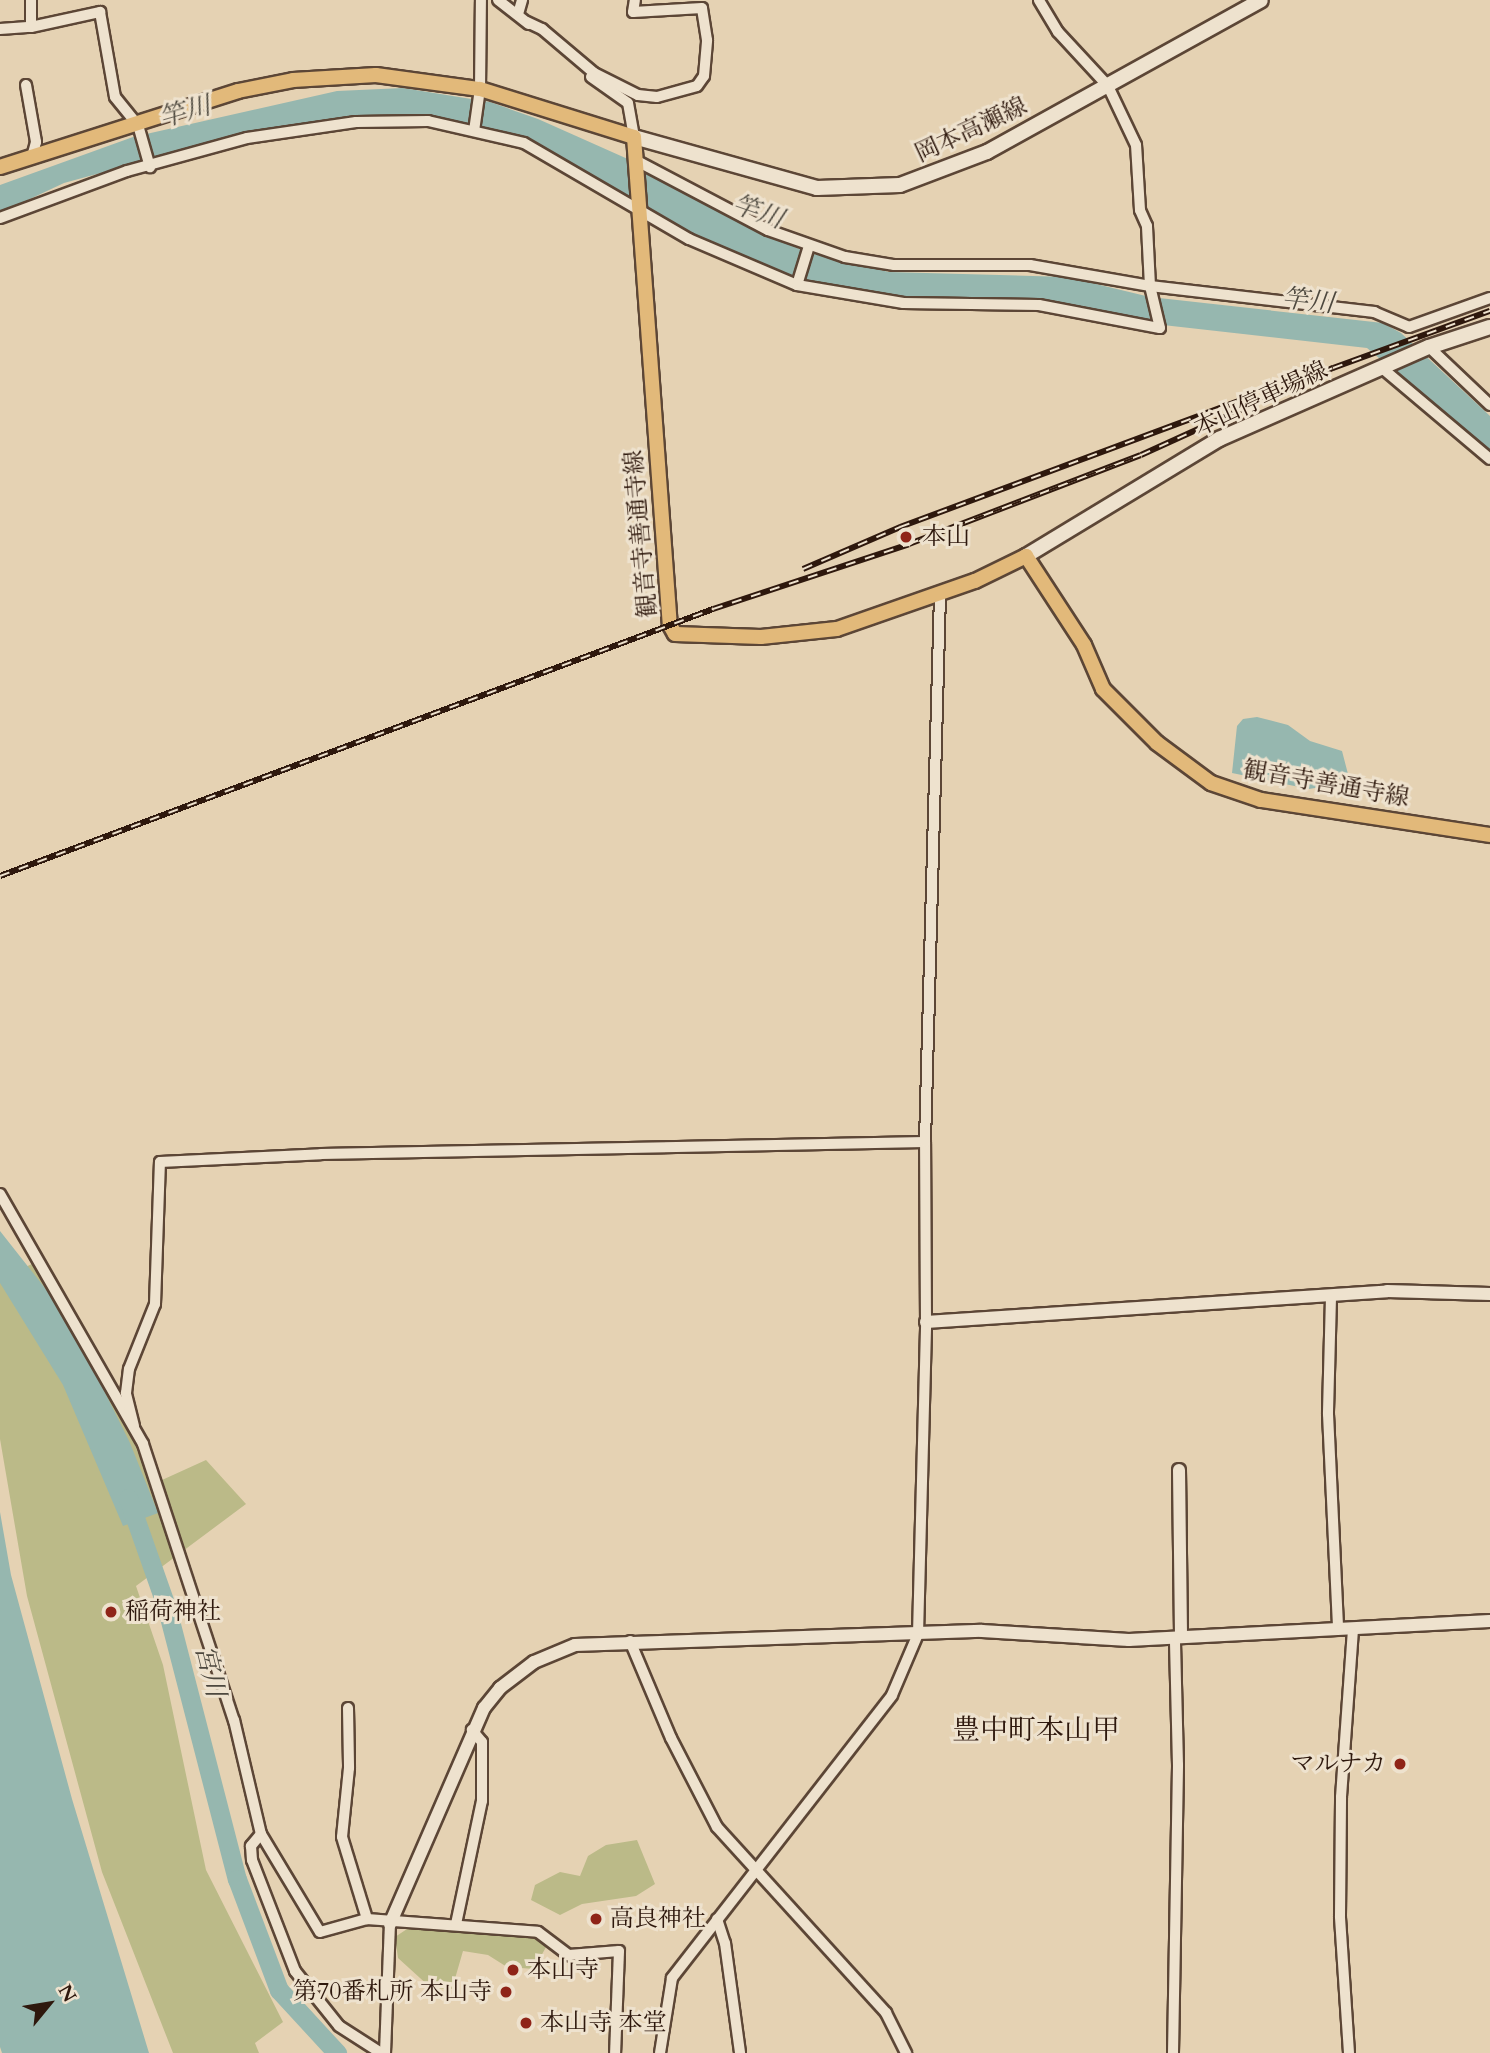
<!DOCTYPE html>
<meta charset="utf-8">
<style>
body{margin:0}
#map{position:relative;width:1490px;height:2053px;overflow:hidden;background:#e5d2b3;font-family:Cardo,"Noto Serif JP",serif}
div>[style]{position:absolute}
.green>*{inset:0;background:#bbba88}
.water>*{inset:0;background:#96b7af}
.river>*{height:19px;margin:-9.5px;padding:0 9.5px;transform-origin:9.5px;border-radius:9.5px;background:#96b7af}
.roads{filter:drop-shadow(2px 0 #5c4636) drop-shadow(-2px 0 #5c4636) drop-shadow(0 2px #5c4636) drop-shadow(0 -2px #5c4636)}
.minor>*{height:10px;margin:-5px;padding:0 5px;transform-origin:5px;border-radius:5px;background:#eee2ce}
.tertiary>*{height:12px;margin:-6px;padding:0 6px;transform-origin:6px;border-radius:6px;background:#eee2ce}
.secondary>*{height:14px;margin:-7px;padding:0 7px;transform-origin:7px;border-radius:7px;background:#eee2ce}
.primary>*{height:14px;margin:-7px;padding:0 7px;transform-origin:7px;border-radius:7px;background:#e2b97a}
.rail>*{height:6px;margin-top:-3px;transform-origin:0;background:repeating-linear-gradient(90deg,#eee2ce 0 10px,#2e180d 0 20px);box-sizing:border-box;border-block:2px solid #2e180d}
.dots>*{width:19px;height:19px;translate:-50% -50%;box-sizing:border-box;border:4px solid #eee2ce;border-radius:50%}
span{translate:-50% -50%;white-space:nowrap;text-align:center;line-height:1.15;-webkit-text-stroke:6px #eee2ce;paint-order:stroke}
.street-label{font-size:24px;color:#2e180d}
.poi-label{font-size:24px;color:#2e180d}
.left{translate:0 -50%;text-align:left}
.right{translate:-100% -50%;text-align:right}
.water-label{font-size:26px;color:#4d483e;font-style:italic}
.quarter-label{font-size:28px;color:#2e180d}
.north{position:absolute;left:14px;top:1969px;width:70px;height:70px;-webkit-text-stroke:5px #eee2ce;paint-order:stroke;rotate:60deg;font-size:19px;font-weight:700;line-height:28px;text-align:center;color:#2e180d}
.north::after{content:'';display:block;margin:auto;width:24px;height:32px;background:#2e180d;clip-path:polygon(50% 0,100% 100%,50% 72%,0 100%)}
</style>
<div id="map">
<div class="green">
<i style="clip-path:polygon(34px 1263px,125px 1420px,151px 1485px,206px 1460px,246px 1504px,136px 1586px,163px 1665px,206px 1870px,283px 2022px,255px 2043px,259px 2053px,173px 2053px,102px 1872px,27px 1596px,0 1439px,0 1279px)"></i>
<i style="clip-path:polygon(637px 1840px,655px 1884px,636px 1896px,582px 1904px,560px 1915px,531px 1900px,535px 1885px,560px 1872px,580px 1876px,588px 1856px,606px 1845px)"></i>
<i style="clip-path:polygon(410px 1927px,535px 1935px,546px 1947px,534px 1969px,507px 1967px,488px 1955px,463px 1951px,452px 1989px,431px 1988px,398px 1958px,395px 1937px)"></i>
</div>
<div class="water">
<i style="clip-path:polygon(403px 88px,490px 102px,538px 119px,630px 160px,805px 252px,889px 272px,1067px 277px,1150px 297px,1383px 323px,1401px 333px,1490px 416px,1490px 451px,1367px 348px,1163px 325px,1037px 301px,921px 300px,794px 280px,708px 244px,528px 142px,432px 116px,339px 118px,243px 134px,64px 183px,0 213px,0 185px,133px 137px,337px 91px)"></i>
<i style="clip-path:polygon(1257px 717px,1288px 725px,1310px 741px,1342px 751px,1348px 774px,1327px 786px,1309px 789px,1232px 773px,1237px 726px,1243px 719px)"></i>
<i style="clip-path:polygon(0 1231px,67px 1316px,130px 1443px,158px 1513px,123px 1526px,63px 1385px,0 1283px)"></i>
<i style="clip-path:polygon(0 1512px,11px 1575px,72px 1799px,149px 2053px,2px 2053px,0 2047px)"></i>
</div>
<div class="river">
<i style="left:128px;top:1498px;width:118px;rotate:70.6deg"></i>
<i style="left:167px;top:1609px;width:279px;rotate:75.5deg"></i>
<i style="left:237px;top:1879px;width:119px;rotate:69.3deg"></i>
<i style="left:279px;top:1990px;width:86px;rotate:47.4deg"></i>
</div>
<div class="roads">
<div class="minor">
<i style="left:31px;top:0;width:27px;rotate:90deg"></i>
<i style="left:498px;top:0;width:39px;rotate:38deg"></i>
<i style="left:518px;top:14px;width:15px;rotate:-74deg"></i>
<i style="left:527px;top:22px;width:17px;rotate:25deg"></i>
<i style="left:542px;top:29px;width:68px;rotate:40.2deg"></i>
<i style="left:594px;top:73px;width:49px;rotate:26.6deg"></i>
<i style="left:638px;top:95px;width:19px;rotate:6deg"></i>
<i style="left:657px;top:97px;width:41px;rotate:-15.4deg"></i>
<i style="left:697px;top:86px;width:12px;rotate:-55deg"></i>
<i style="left:704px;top:76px;width:36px;rotate:-85deg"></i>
<i style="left:707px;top:40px;width:32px;rotate:-99deg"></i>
<i style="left:702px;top:8px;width:69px;rotate:176.7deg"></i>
<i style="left:633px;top:12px;width:12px;rotate:-81deg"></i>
<i style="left:0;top:29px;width:31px;rotate:-4deg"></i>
<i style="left:31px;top:27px;width:71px;rotate:-12.3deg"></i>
<i style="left:100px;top:12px;width:86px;rotate:80deg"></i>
<i style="left:115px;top:97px;width:36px;rotate:51deg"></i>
<i style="left:138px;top:125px;width:44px;rotate:74.1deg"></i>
<i style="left:591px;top:77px;width:45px;rotate:35.1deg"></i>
<i style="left:628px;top:103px;width:35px;rotate:80deg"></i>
<i style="left:26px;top:85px;width:58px;rotate:80deg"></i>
<i style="left:36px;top:142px;width:16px;rotate:105deg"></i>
<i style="left:474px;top:131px;width:42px;rotate:-81.9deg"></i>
<i style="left:480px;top:89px;width:89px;rotate:-89.4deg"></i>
<i style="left:637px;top:161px;width:148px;rotate:27.8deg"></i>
<i style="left:768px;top:230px;width:82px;rotate:19.3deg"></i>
<i style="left:845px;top:257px;width:50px;rotate:9.3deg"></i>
<i style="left:894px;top:265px;width:136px"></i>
<i style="left:1030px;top:265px;width:122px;rotate:9.9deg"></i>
<i style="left:1150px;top:286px;width:226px;rotate:6.6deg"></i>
<i style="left:1374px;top:312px;width:38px;rotate:23deg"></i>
<i style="left:1409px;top:327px;width:86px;rotate:-19.7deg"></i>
<i style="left:0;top:218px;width:135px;rotate:-20.3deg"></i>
<i style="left:127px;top:171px;width:124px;rotate:-15.4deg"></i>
<i style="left:247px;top:138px;width:110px;rotate:-8.4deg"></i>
<i style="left:356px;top:122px;width:72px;rotate:-0.8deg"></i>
<i style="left:428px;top:121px;width:98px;rotate:12.9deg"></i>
<i style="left:524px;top:143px;width:191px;rotate:30.2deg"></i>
<i style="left:689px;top:239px;width:117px;rotate:23.1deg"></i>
<i style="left:797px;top:285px;width:108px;rotate:9.6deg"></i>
<i style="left:903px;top:303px;width:136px;rotate:0.8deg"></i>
<i style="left:1039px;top:305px;width:123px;rotate:10.8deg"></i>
<i style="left:1160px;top:328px;width:43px;rotate:-103.4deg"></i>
<i style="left:1150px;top:286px;width:60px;rotate:-92.9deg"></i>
<i style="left:1147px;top:226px;width:17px;rotate:-114deg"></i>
<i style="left:1140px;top:210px;width:65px;rotate:-93.5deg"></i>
<i style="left:1136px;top:145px;width:65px;rotate:-115.4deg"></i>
<i style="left:1108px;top:86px;width:74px;rotate:-132.8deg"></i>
<i style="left:1058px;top:32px;width:37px;rotate:-121deg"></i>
<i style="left:797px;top:285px;width:41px;rotate:-72.9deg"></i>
<i style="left:1429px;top:347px;width:84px;rotate:43.6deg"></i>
<i style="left:1382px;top:368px;width:141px;rotate:40.1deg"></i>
<i style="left:0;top:1194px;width:288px;rotate:60.2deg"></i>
<i style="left:143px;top:1444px;width:291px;rotate:71.8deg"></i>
<i style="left:234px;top:1720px;width:117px;rotate:76.7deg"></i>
<i style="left:261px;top:1834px;width:16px;rotate:130deg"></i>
<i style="left:251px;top:1846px;width:14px;rotate:86deg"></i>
<i style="left:252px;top:1860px;width:119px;rotate:68.8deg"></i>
<i style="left:295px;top:1971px;width:70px;rotate:51.3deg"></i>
<i style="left:339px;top:2026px;width:50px;rotate:32.7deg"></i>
<i style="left:1331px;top:1297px;width:117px;rotate:91.5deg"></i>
<i style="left:1328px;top:1414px;width:214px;rotate:87.3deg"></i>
<i style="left:134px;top:1426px;width:34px;rotate:-104deg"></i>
<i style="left:126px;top:1393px;width:24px;rotate:-83deg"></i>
<i style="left:129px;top:1369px;width:70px;rotate:-68.2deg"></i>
<i style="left:155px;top:1304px;width:142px;rotate:-88deg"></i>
<i style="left:160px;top:1162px;width:161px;rotate:-2.8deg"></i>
<i style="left:321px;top:1154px;width:604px;rotate:-1.14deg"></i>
<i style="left:630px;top:1641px;width:105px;rotate:67.1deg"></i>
<i style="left:671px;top:1738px;width:100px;rotate:62.7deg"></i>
<i style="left:717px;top:1827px;width:251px;rotate:47.7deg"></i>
<i style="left:886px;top:2013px;width:45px;rotate:63.4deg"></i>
<i style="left:348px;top:1708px;width:60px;rotate:89deg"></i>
<i style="left:349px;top:1768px;width:69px;rotate:95.8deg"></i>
<i style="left:342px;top:1837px;width:86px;rotate:73deg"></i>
<i style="left:367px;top:1919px;width:171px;rotate:4.3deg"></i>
<i style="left:538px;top:1932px;width:39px;rotate:37deg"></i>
<i style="left:569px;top:1955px;width:50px;rotate:-4.6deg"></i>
<i style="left:619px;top:1951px;width:102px;rotate:92.2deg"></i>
<i style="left:261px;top:1834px;width:114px;rotate:59deg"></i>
<i style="left:320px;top:1932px;width:49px;rotate:-15.5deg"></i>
<i style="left:717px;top:1919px;width:25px;rotate:72deg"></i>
<i style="left:725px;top:1943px;width:111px;rotate:82.2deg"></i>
<i style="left:456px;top:1924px;width:126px;rotate:-78.1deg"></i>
<i style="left:482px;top:1801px;width:59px;rotate:-90deg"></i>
<i style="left:482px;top:1742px;width:16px;rotate:-130deg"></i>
<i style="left:385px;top:2053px;width:129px;rotate:-87.8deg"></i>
<i style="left:660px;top:2053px;width:76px;rotate:-80.9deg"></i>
<i style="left:672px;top:1978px;width:358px;rotate:-52.1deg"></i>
<i style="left:892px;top:1695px;width:66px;rotate:-66.9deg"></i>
<i style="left:918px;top:1634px;width:312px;rotate:-88.5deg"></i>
<i style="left:926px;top:1322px;width:180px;rotate:-90.3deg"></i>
<i style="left:925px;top:1142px;width:548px;rotate:-88.43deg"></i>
<i style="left:1173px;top:2053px;width:288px;rotate:-89deg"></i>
<i style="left:1178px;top:1765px;width:127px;rotate:-91.4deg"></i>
<i style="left:1349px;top:2053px;width:137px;rotate:-93.8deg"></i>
<i style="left:1340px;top:1916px;width:119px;rotate:-89.5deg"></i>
<i style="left:1341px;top:1797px;width:169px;rotate:-85.9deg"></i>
</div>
<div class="tertiary">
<i style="left:926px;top:1322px;width:462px;rotate:-3.8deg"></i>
<i style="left:1387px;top:1291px;width:103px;rotate:1.7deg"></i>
<i style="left:1179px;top:1470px;width:167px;rotate:89.3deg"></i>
<i style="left:390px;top:1924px;width:236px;rotate:-66.5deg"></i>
<i style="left:484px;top:1708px;width:26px;rotate:-51deg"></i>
<i style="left:500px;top:1688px;width:43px;rotate:-37.4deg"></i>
<i style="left:534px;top:1662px;width:44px;rotate:-22.5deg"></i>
<i style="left:575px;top:1645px;width:407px;rotate:-2deg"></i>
<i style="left:982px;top:1631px;width:147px;rotate:3.5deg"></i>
<i style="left:1129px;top:1640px;width:361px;rotate:-3deg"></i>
</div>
<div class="secondary">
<i style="left:634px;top:137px;width:190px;rotate:15.6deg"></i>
<i style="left:817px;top:188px;width:83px;rotate:-2.1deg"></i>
<i style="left:900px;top:185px;width:93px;rotate:-20.8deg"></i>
<i style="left:987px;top:152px;width:313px;rotate:-29deg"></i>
<i style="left:1026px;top:556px;width:226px;rotate:-31.2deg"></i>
<i style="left:1219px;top:439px;width:229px;rotate:-23.7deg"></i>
<i style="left:1429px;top:347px;width:64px;rotate:-18.2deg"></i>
</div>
<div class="primary">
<i style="left:0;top:167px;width:250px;rotate:-17.7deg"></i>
<i style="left:238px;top:91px;width:56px;rotate:-11.3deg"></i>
<i style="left:293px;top:80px;width:83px;rotate:-3.4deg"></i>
<i style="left:376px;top:75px;width:105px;rotate:7.7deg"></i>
<i style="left:480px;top:89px;width:161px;rotate:17.3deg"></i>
<i style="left:634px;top:137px;width:489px;rotate:85.8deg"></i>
<i style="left:670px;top:625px;width:10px;rotate:61deg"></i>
<i style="left:675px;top:634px;width:86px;rotate:2deg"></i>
<i style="left:761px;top:637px;width:76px;rotate:-6deg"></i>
<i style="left:837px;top:629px;width:146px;rotate:-19.2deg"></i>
<i style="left:975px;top:581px;width:57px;rotate:-26.1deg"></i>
<i style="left:1026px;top:556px;width:106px;rotate:56.9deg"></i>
<i style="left:1084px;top:645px;width:48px;rotate:66.6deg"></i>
<i style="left:1103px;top:689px;width:76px;rotate:45deg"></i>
<i style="left:1157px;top:743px;width:67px;rotate:36.5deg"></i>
<i style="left:1211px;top:783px;width:53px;rotate:18.8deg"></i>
<i style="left:1261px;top:800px;width:232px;rotate:8.7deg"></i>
</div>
</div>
<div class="rail">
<i style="left:803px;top:569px;width:106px;rotate:-23.4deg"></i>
<i style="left:900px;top:527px;width:364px;rotate:-20.4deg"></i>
<i style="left:0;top:876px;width:761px;rotate:-20.53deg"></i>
<i style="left:713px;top:609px;width:206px;rotate:-18.3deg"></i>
<i style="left:909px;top:544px;width:248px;rotate:-21deg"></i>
<i style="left:1141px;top:455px;width:211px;rotate:-24.4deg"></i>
<i style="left:1333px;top:368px;width:167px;rotate:-20deg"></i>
</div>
<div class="dots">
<i style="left:906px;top:537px;background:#8f2418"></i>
<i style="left:111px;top:1612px;background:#8f2418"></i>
<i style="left:1400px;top:1764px;background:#8f2418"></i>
<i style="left:596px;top:1919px;background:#8f2418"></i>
<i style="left:513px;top:1970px;background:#8f2418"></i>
<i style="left:506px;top:1992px;background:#8f2418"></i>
<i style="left:526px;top:2023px;background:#8f2418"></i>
</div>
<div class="street-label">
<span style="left:971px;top:130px;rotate:-25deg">岡本高瀬線</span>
<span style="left:1261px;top:399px;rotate:-25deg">本山停車場線</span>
<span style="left:641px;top:534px;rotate:-95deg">観音寺善通寺線</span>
<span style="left:1326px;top:784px;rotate:10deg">観音寺善通寺線</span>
</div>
<div class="poi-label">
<span class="left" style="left:922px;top:537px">本山</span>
<span class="left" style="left:125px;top:1612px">稲荷神社</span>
<span class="right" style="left:1386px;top:1764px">マルナカ</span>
<span class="left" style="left:610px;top:1919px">高良神社</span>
<span class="left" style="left:527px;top:1970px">本山寺</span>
<span class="right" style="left:492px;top:1992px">第70番札所 本山寺</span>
<span class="left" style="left:540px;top:2023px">本山寺 本堂</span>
</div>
<div class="water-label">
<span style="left:185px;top:112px;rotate:-16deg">竿川</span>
<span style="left:758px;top:212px;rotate:19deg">竿川</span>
<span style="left:1308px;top:301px;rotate:6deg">竿川</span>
<span style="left:210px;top:1671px;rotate:76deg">宮川</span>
</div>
<div class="quarter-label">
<span style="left:1036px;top:1730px">豊中町本山甲</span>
</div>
<div class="north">N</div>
</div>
